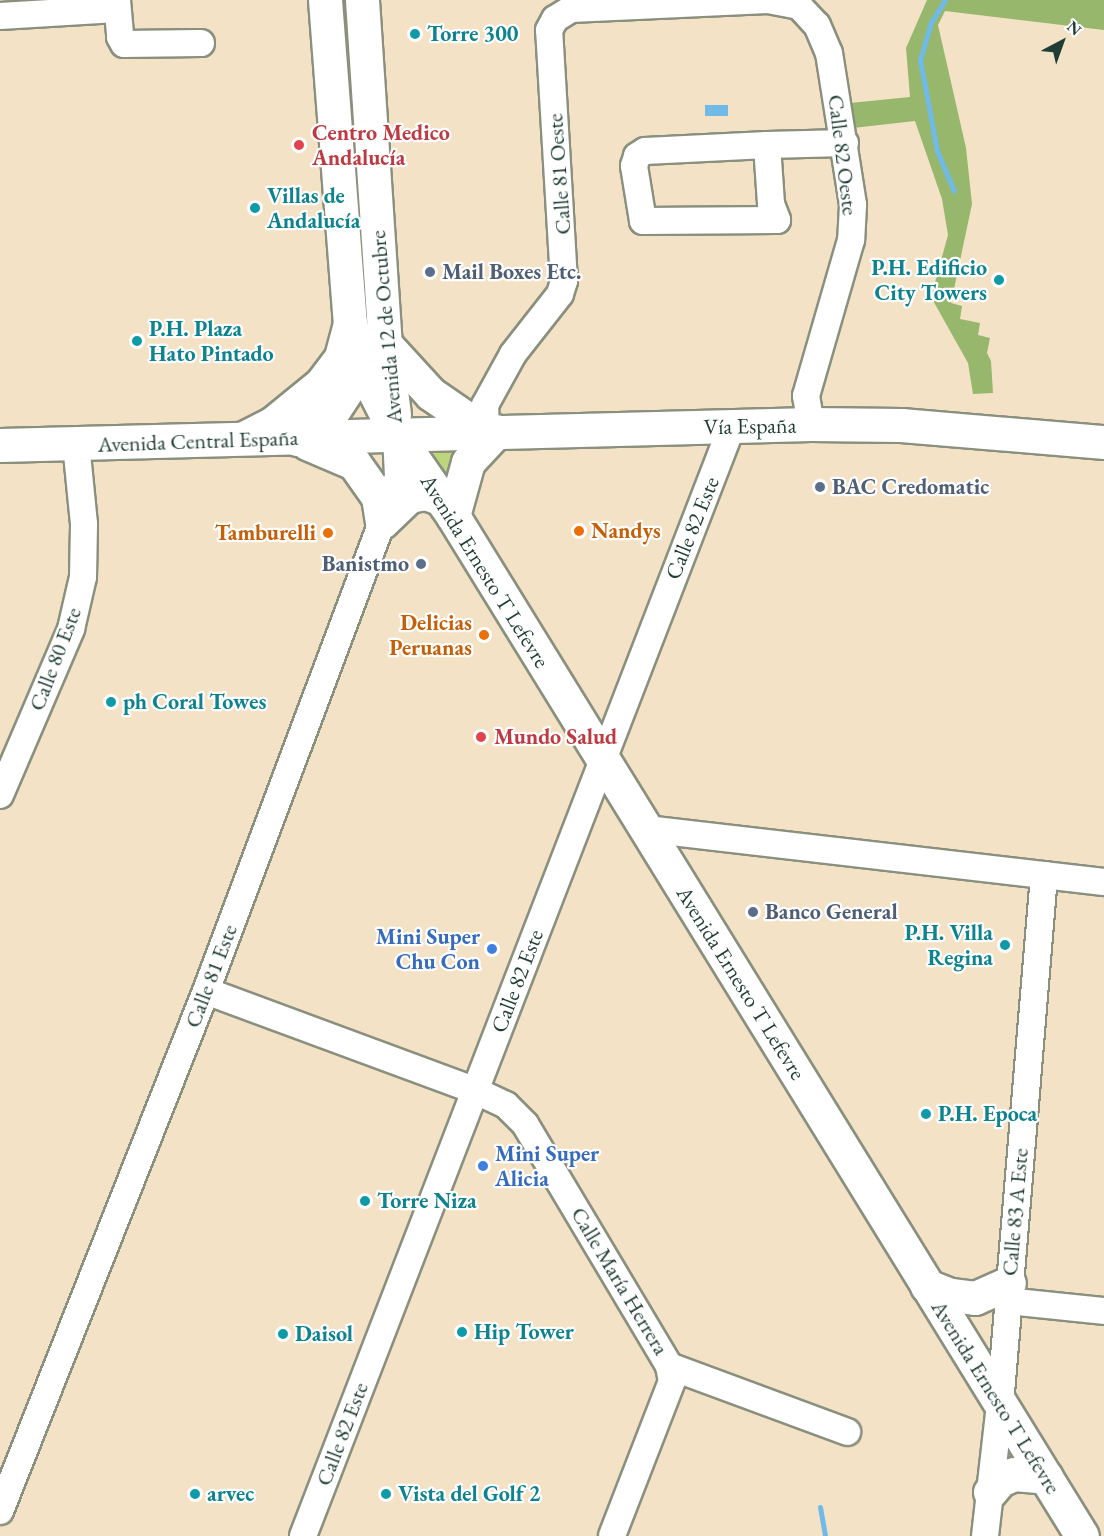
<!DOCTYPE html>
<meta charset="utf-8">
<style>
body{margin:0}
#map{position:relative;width:1104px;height:1536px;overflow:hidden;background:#f4e2c7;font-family:"EB Garamond",serif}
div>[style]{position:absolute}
.green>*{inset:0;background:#bdd67c}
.forest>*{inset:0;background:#96b76c}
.water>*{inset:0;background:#70bae8;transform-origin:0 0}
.stream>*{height:5px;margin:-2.5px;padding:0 2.5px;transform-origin:2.5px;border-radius:2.5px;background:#70bae8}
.roads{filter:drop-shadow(2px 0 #8a907e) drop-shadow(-2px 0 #8a907e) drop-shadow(0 2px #8a907e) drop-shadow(0 -2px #8a907e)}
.minor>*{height:26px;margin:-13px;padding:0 13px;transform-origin:13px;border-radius:13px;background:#fff}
.major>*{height:33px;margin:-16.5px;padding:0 16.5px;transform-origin:16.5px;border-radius:16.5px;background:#fff}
.dots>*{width:16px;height:16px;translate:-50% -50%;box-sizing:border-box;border:3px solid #fff;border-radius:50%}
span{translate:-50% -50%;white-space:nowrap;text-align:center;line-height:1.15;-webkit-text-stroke:4.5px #fff;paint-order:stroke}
.culture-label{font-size:22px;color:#0d838f;font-weight:700}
.left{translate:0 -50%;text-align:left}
.right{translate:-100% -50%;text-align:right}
.health-label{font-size:22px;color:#be3a42;font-weight:700}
.street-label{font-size:22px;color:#1f3d34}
.service-label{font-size:22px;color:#4e5e75;font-weight:700}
.food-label{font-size:22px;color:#c56008;font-weight:700}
.shop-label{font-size:22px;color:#366cbe;font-weight:700}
.north{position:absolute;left:1032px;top:12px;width:60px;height:60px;-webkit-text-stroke:4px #fff;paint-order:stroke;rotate:41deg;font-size:16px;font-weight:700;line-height:24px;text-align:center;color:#1f3d34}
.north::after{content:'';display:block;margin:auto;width:21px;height:27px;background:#1f3d34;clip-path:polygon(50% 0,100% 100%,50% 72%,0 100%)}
</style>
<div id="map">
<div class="green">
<i style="clip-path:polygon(435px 450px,472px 450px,455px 488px,431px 460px)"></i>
</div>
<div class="forest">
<i style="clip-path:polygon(927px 0,1104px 0,1104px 30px,945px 11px,938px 25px,966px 148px,972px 204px,951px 303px,962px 306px,960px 319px,980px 323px,978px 335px,990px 338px,987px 353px,991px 361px,993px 393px,973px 394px,968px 363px,931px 297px,948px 235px,942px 199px,915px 121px,853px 128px,850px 103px,910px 97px,906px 48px)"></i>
</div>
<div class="water">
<i style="left:728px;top:105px;width:11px;height:23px;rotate:90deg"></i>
</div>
<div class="stream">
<i style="left:945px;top:0;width:26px;rotate:122deg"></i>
<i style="left:931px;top:22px;width:40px;rotate:106deg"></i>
<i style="left:920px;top:60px;width:93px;rotate:79.4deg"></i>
<i style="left:937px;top:151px;width:43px;rotate:67deg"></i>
<i style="left:820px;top:1507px;width:29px;rotate:80deg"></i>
</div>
<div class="roads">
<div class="minor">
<i style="left:117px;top:0;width:37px;rotate:85deg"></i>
<i style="left:120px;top:37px;width:8px;rotate:60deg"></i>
<i style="left:124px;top:44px;width:77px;rotate:-0.7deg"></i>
<i style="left:799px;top:6px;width:26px;rotate:47deg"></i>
<i style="left:817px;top:25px;width:30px;rotate:67deg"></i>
<i style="left:829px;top:53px;width:154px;rotate:81deg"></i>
<i style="left:853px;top:205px;width:35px;rotate:93deg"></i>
<i style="left:851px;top:240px;width:162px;rotate:106.1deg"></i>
<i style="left:806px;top:396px;width:28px;rotate:80deg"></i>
<i style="left:0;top:16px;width:117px;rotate:-3.4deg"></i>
<i style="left:767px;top:145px;width:59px;rotate:86.1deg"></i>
<i style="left:771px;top:204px;width:17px;rotate:69deg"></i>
<i style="left:777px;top:220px;width:134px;rotate:179.6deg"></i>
<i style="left:643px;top:221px;width:56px;rotate:-99.3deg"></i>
<i style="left:634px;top:166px;width:10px;rotate:-73deg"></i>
<i style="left:637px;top:156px;width:9px;rotate:-32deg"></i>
<i style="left:645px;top:151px;width:122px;rotate:-2.8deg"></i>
<i style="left:767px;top:145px;width:78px;rotate:-1.5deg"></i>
<i style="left:486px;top:432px;width:27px;rotate:-92deg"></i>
<i style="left:485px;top:405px;width:58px;rotate:-61.2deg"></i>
<i style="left:513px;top:354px;width:76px;rotate:-51.9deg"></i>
<i style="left:560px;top:294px;width:14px;rotate:-73deg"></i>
<i style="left:564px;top:281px;width:251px;rotate:-93.4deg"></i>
<i style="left:549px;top:30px;width:13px;rotate:-61deg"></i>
<i style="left:555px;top:19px;width:19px;rotate:-32deg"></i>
<i style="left:571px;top:9px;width:197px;rotate:-2.6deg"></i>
<i style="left:768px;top:0;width:32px;rotate:11deg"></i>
<i style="left:0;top:795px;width:181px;rotate:-66.8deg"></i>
<i style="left:71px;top:629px;width:53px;rotate:-77deg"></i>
<i style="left:83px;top:577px;width:53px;rotate:-88.9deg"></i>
<i style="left:84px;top:524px;width:80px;rotate:-95.7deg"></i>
<i style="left:646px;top:829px;width:461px;rotate:6.6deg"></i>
<i style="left:206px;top:991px;width:288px;rotate:20.3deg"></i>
<i style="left:476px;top:1091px;width:33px;rotate:25deg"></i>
<i style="left:506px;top:1105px;width:27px;rotate:45deg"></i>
<i style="left:525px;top:1124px;width:282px;rotate:59.2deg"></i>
<i style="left:669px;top:1366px;width:15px;rotate:79deg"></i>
<i style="left:672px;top:1381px;width:166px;rotate:111.2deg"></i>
<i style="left:1007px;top:1301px;width:98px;rotate:5.9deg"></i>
<i style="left:669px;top:1366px;width:190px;rotate:20.3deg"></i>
<i style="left:0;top:1511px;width:559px;rotate:-68.39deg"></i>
<i style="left:206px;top:991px;width:501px;rotate:-69.43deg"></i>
<i style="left:382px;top:522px;width:48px;rotate:-70.4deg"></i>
<i style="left:398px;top:477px;width:43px;rotate:-92.7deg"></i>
<i style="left:303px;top:1536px;width:1190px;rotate:-68.87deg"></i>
<i style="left:985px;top:1536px;width:132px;rotate:-83.5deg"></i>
<i style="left:1000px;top:1405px;width:532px;rotate:-85.25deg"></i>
</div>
<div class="major">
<i style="left:325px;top:0;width:324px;rotate:85.6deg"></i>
<i style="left:350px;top:323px;width:46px;rotate:74.7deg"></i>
<i style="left:362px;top:367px;width:75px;rotate:63.1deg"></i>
<i style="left:396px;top:434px;width:100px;rotate:55.2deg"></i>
<i style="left:453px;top:516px;width:1198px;rotate:58.34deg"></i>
<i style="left:362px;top:0;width:345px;rotate:86.2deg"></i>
<i style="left:385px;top:344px;width:71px;rotate:82.7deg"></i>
<i style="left:385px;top:344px;width:68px;rotate:47.4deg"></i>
<i style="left:431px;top:394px;width:67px;rotate:34.6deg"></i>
<i style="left:244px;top:438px;width:33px;rotate:-27deg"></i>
<i style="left:273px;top:423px;width:62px;rotate:-39.1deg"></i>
<i style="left:321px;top:384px;width:34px;rotate:-53deg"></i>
<i style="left:341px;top:357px;width:35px;rotate:-75deg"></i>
<i style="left:297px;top:439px;width:49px;rotate:-39.2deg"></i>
<i style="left:335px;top:408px;width:49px;rotate:-56.6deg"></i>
<i style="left:307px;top:443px;width:51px;rotate:23.1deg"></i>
<i style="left:354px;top:463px;width:42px;rotate:54.8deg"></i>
<i style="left:378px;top:497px;width:25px;rotate:81deg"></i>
<i style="left:0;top:445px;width:811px;rotate:-1.48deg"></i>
<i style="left:811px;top:424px;width:90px;rotate:0.6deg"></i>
<i style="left:901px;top:425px;width:204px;rotate:4.8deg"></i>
<i style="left:453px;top:516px;width:56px;rotate:-74.5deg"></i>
<i style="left:468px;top:462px;width:42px;rotate:-46.9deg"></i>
<i style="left:382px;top:522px;width:37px;rotate:-44deg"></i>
<i style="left:409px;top:496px;width:16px;rotate:-11deg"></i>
<i style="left:425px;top:493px;width:18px;rotate:19deg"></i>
<i style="left:927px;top:1286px;width:26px;rotate:21deg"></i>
<i style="left:951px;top:1295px;width:24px;rotate:7deg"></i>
<i style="left:975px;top:1298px;width:37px;rotate:-24deg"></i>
<i style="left:990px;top:1492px;width:16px;rotate:-50deg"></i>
<i style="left:1000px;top:1480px;width:15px;rotate:-23deg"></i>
<i style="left:1014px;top:1474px;width:32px;rotate:5deg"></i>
</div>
</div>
<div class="dots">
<i style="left:415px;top:34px;background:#0f9aa8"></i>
<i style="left:299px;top:145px;background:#e0444e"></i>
<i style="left:255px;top:208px;background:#0f9aa8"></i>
<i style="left:430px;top:272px;background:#5c6f8a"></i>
<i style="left:999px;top:280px;background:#0f9aa8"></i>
<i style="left:137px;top:341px;background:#0f9aa8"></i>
<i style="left:820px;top:487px;background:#5c6f8a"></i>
<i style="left:579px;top:531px;background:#e8710a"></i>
<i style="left:328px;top:533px;background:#e8710a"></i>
<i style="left:421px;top:564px;background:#5c6f8a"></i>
<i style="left:484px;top:635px;background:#e8710a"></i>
<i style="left:111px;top:702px;background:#0f9aa8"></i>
<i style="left:481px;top:737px;background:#e0444e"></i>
<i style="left:753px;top:912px;background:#5c6f8a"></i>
<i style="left:1005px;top:945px;background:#0f9aa8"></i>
<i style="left:492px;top:949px;background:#3f7fe0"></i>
<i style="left:926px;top:1114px;background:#0f9aa8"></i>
<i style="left:483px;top:1166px;background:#3f7fe0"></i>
<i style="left:365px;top:1201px;background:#0f9aa8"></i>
<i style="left:462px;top:1332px;background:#0f9aa8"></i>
<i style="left:283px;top:1334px;background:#0f9aa8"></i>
<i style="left:195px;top:1494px;background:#0f9aa8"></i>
<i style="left:386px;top:1494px;background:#0f9aa8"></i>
</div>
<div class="culture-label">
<span class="left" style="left:427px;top:34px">Torre 300</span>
<span class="left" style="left:267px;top:208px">Villas de<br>Andalucía</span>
<span class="right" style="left:987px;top:280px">P.H. Edificio<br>City Towers</span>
<span class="left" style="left:149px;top:341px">P.H. Plaza<br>Hato Pintado</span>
<span class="left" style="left:123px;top:702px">ph Coral Towes</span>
<span class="right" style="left:993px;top:945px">P.H. Villa<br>Regina</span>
<span class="left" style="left:938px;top:1114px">P.H. Epoca</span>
<span class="left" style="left:377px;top:1201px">Torre Niza</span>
<span class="left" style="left:474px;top:1332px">Hip Tower</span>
<span class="left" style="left:295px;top:1334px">Daisol</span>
<span class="left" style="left:207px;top:1494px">arvec</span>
<span class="left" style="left:398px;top:1494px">Vista del Golf 2</span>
</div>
<div class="health-label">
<span class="left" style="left:312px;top:145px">Centro Medico<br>Andalucía</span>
<span class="left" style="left:494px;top:737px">Mundo Salud</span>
</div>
<div class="street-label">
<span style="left:843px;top:155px;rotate:83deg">Calle 82 Oeste</span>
<span style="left:559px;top:174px;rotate:-94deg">Calle 81 Oeste</span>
<span style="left:386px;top:327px;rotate:-95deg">Avenida 12 de Octubre</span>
<span style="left:750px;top:426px;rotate:-1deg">Vía España</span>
<span style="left:198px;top:441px;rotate:-2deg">Avenida Central España</span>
<span style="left:692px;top:528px;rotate:-68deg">Calle 82 Este</span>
<span style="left:485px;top:571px;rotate:58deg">Avenida Ernesto T Lefevre</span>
<span style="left:55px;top:659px;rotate:-69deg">Calle 80 Este</span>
<span style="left:211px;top:976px;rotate:-69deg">Calle 81 Este</span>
<span style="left:517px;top:981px;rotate:-69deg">Calle 82 Este</span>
<span style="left:741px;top:983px;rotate:58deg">Avenida Ernesto T Lefevre</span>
<span style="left:1015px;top:1212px;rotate:-85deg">Calle 83 A Este</span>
<span style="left:620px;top:1281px;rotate:59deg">Calle María Herrera</span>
<span style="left:996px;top:1397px;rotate:58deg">Avenida Ernesto T Lefevre</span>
<span style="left:342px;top:1434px;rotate:-69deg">Calle 82 Este</span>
</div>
<div class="service-label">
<span class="left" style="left:442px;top:272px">Mail Boxes Etc.</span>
<span class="left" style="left:832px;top:487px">BAC Credomatic</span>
<span class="right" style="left:409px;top:564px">Banistmo</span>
<span class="left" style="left:765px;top:912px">Banco General</span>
</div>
<div class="food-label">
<span class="left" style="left:591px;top:531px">Nandys</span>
<span class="right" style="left:316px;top:533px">Tamburelli</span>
<span class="right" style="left:472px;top:635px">Delicias<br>Peruanas</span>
</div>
<div class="shop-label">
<span class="right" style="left:480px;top:949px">Mini Super<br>Chu Con</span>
<span class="left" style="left:495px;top:1166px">Mini Super<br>Alicia</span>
</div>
<div class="north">N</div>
</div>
